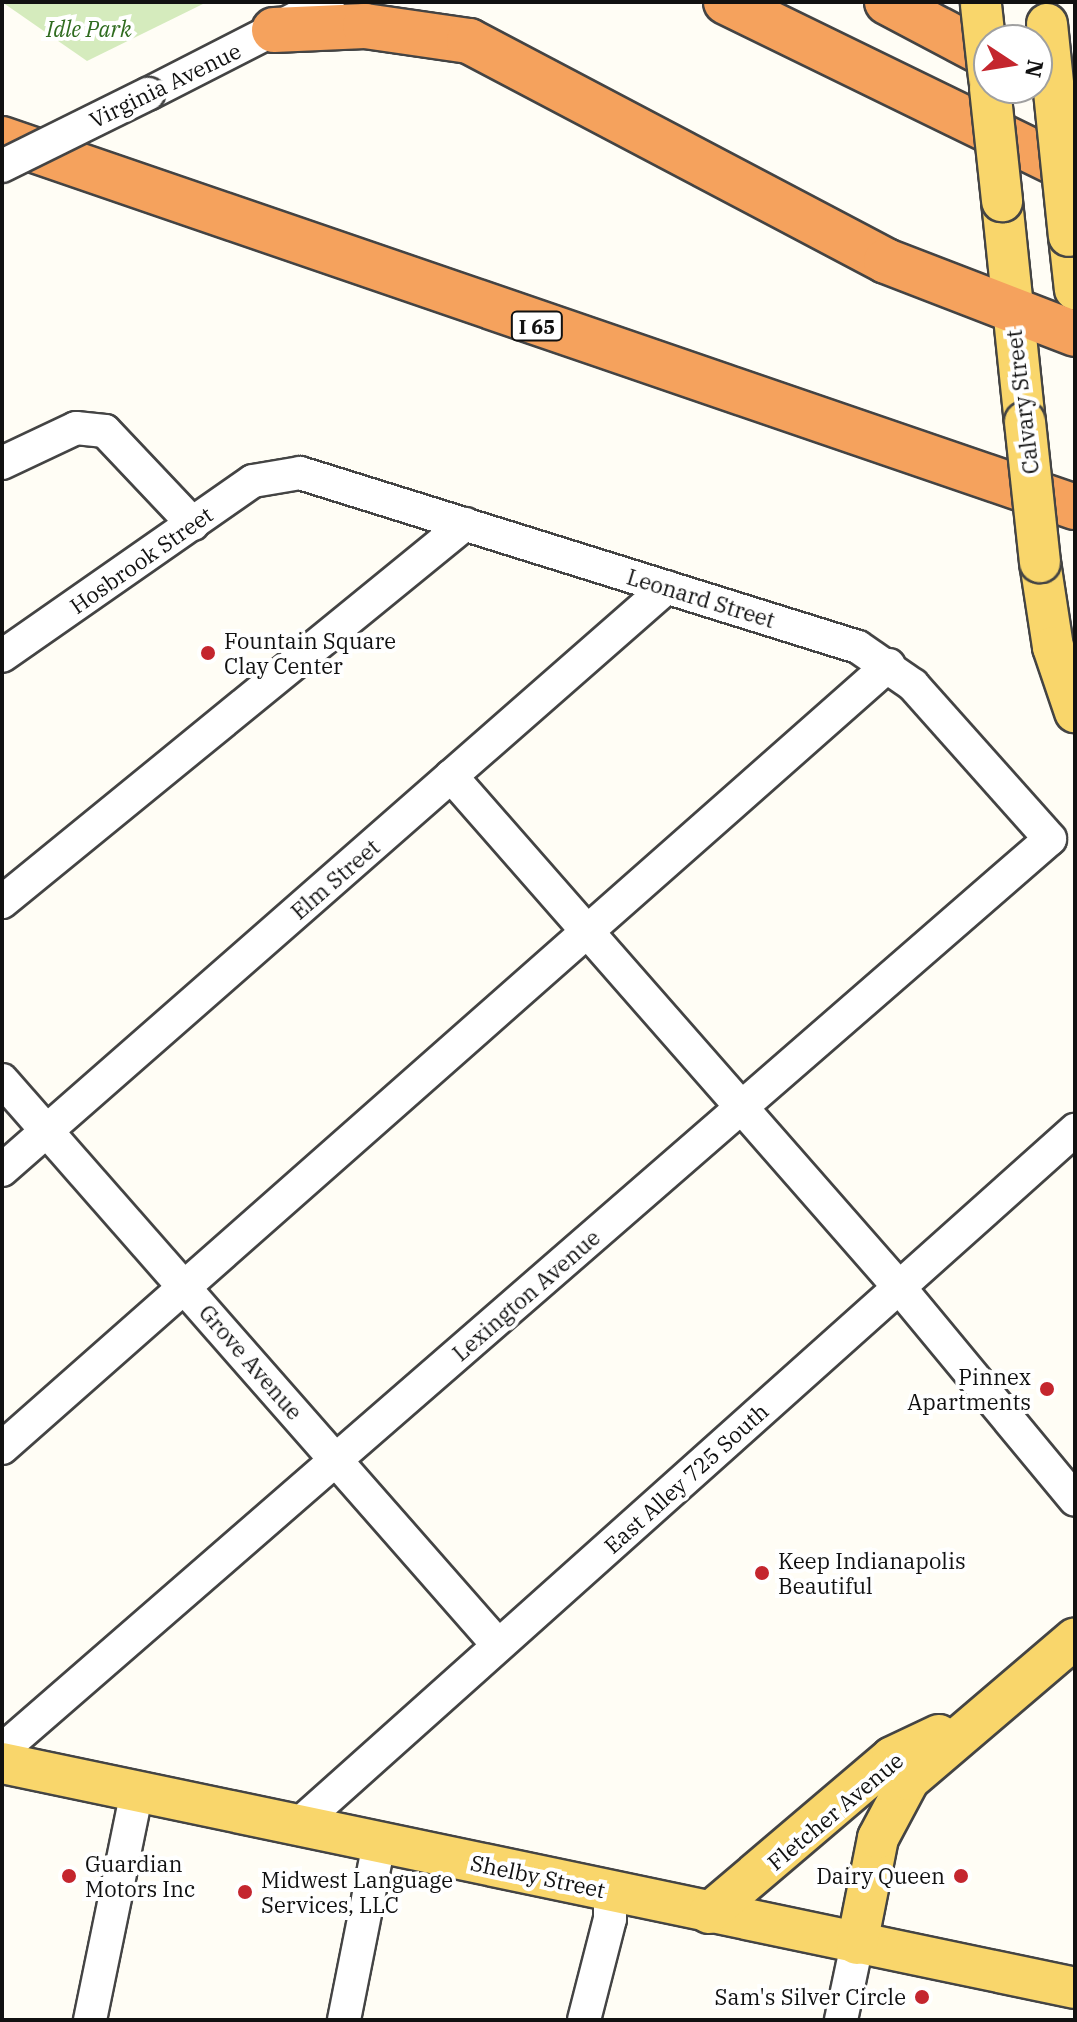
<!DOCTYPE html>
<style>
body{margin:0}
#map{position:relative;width:1077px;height:2022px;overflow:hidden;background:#fffdf5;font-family:"IBM Plex Serif",serif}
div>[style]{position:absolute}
.green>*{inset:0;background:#d5ebbd}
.roads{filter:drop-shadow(2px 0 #444) drop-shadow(-2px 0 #444) drop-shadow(0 2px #444) drop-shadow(0 -2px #444)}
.minor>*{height:32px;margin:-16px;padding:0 16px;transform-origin:16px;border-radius:16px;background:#fff}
.major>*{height:40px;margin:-20px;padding:0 20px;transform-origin:20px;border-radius:20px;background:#f9d66b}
.highway>*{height:44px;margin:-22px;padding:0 22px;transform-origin:22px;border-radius:22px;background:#f5a25d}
.bridges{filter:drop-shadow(2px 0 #444) drop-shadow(-2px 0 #444) drop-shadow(0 2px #444) drop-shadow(0 -2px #444)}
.minor-bridge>*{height:32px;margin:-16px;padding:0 16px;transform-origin:16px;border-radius:16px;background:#fff}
.major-bridge>*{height:40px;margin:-20px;padding:0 20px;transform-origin:20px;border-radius:20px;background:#f9d66b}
.dots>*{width:22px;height:22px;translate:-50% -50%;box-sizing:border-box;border:4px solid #fff;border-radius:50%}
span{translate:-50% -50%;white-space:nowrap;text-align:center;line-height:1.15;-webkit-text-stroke:8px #fff;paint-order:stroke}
.shield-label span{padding:2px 6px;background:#fff;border:2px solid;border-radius:6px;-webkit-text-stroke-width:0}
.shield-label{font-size:20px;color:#111;font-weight:700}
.park-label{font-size:22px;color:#2f6b1f;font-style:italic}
.street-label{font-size:22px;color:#111}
.poi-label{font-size:22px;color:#111}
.left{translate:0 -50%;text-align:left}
.right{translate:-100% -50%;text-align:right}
.frame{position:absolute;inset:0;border:4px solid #111;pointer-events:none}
.north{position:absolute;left:973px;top:24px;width:80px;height:80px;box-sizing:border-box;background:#fff;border:2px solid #a0a0a0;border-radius:50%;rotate:102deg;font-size:22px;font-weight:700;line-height:32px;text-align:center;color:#111}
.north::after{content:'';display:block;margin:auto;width:28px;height:36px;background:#c4262e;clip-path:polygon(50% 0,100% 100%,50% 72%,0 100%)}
</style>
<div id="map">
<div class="green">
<i style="clip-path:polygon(2px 2px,207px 2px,87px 61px)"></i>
</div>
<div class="roads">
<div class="minor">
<i style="left:148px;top:94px;width:202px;rotate:-27.1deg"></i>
<i style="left:2px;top:463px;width:82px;rotate:-25.3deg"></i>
<i style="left:76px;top:428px;width:29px;rotate:6deg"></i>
<i style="left:105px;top:431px;width:128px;rotate:46.6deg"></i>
<i style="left:2px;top:656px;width:306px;rotate:-34.9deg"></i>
<i style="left:253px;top:481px;width:48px;rotate:-9.7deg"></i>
<i style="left:300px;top:473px;width:584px;rotate:17.32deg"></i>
<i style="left:858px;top:647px;width:67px;rotate:34.6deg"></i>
<i style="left:913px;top:685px;width:206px;rotate:48.3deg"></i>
<i style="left:1050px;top:839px;width:1389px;rotate:139deg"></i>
<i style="left:451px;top:776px;width:680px;rotate:48.76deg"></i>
<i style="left:899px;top:1287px;width:276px;rotate:50.4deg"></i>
<i style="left:2px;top:902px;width:598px;rotate:-39.23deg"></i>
<i style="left:2px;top:1080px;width:752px;rotate:48.72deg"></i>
<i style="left:2px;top:1170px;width:884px;rotate:-41.24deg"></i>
<i style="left:2px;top:1448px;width:1183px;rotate:-41.44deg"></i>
<i style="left:297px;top:1826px;width:1044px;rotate:-41.82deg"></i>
<i style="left:90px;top:2020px;width:234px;rotate:-78.4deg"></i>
<i style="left:344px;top:2020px;width:180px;rotate:-78.8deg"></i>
<i style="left:584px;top:2020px;width:104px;rotate:-75.6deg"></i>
<i style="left:610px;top:1919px;width:28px;rotate:-90deg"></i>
<i style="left:841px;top:2020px;width:78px;rotate:-78.1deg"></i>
</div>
<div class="major">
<i style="left:1002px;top:201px;width:222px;rotate:84.1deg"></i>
<i style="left:1069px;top:236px;width:54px;rotate:83.7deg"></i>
<i style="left:1040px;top:562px;width:86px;rotate:81.3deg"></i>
<i style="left:1053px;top:647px;width:69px;rotate:71.3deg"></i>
<i style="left:2px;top:1763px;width:1096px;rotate:11.84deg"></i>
<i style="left:709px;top:1913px;width:240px;rotate:-40.4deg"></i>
<i style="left:892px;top:1757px;width:52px;rotate:-25.1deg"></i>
<i style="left:857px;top:1944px;width:108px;rotate:-78.8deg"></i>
<i style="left:878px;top:1838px;width:66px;rotate:-61.9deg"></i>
<i style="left:909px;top:1780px;width:218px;rotate:-40.5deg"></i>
</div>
<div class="highway">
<i style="left:726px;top:2px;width:388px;rotate:26deg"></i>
<i style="left:887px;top:2px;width:115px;rotate:27.9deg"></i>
<i style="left:274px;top:30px;width:91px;rotate:-2.5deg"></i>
<i style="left:365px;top:26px;width:105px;rotate:8.2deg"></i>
<i style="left:469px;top:41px;width:471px;rotate:27.8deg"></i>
<i style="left:886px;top:261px;width:203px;rotate:21.1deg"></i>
<i style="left:2px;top:139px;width:1134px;rotate:18.93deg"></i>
</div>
</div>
<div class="bridges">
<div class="minor-bridge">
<i style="left:2px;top:166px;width:163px;rotate:-26.3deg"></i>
</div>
<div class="major-bridge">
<i style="left:981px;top:5px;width:73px;rotate:83.7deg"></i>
<i style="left:1047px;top:24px;width:213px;rotate:84.1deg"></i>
<i style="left:990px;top:88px;width:114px;rotate:83.9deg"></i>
<i style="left:1025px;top:422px;width:141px;rotate:83.9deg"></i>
</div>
</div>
<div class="dots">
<i style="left:208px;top:653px;background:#c4262e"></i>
<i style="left:1047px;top:1389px;background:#c4262e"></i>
<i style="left:762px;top:1573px;background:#c4262e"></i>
<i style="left:69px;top:1876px;background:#c4262e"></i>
<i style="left:961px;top:1876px;background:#c4262e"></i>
<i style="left:245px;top:1892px;background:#c4262e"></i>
<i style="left:922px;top:1997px;background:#c4262e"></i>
</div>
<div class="shield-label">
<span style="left:537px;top:326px">I 65</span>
</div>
<div class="park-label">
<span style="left:89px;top:29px">Idle Park</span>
</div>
<div class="street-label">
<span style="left:165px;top:85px;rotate:-26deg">Virginia Avenue</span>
<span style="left:1022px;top:402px;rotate:-97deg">Calvary Street</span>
<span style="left:141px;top:560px;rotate:-35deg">Hosbrook Street</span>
<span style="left:701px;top:598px;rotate:17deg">Leonard Street</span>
<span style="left:335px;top:879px;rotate:-41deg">Elm Street</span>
<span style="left:526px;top:1295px;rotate:-41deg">Lexington Avenue</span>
<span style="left:251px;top:1362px;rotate:49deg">Grove Avenue</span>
<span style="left:686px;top:1478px;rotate:-42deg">East Alley 725 South</span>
<span style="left:835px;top:1811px;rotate:-40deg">Fletcher Avenue</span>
<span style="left:538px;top:1876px;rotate:12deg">Shelby Street</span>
</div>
<div class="poi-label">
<span class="left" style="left:224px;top:653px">Fountain Square<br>Clay Center</span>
<span class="right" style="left:1031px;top:1389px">Pinnex<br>Apartments</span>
<span class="left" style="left:778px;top:1573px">Keep Indianapolis<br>Beautiful</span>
<span class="left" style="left:85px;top:1876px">Guardian<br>Motors Inc</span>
<span class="right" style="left:945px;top:1876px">Dairy Queen</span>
<span class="left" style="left:261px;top:1892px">Midwest Language<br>Services, LLC</span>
<span class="right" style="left:906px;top:1997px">Sam's Silver Circle</span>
</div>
<div class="frame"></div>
<div class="north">N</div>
</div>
